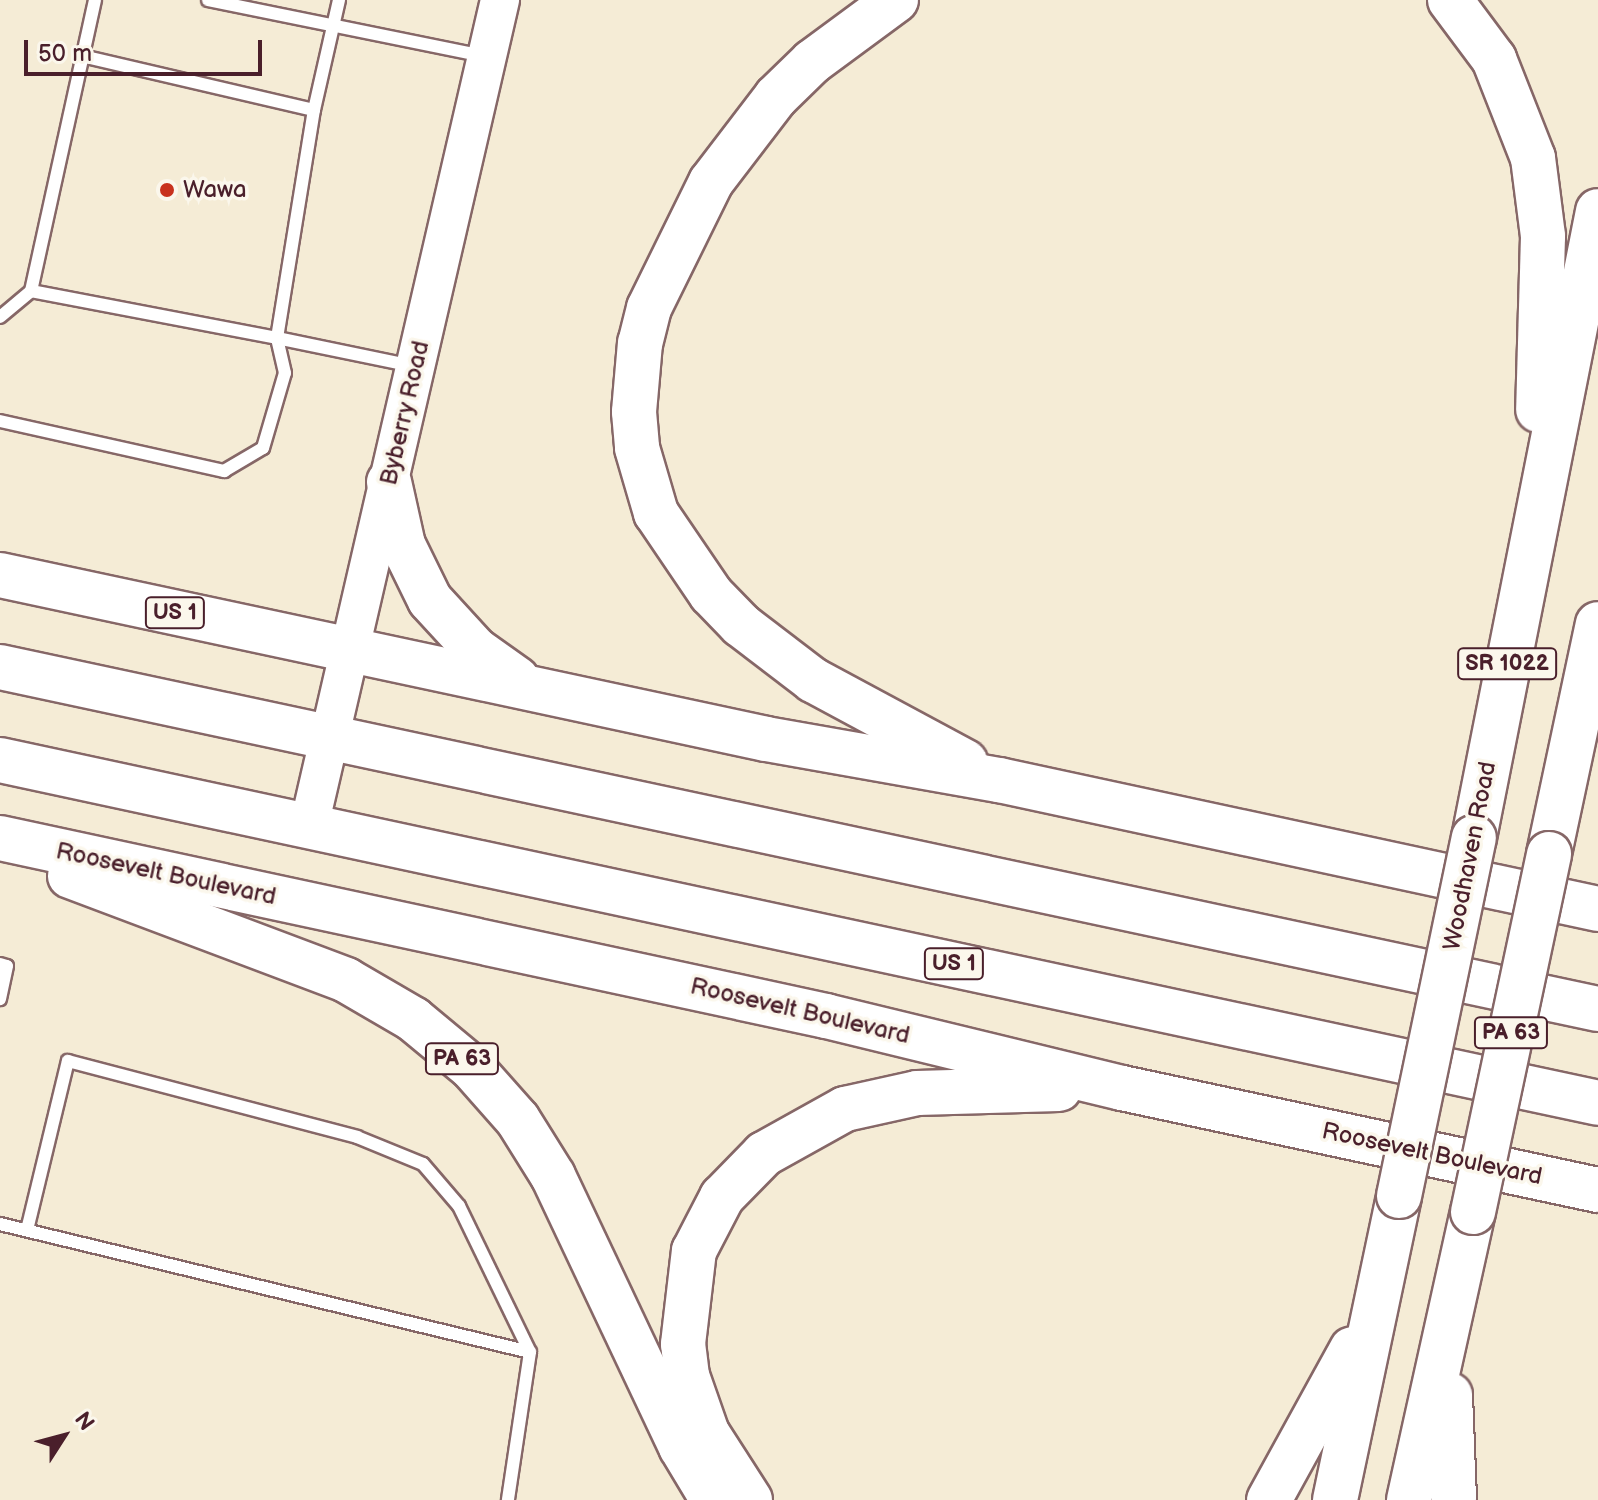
<!DOCTYPE html>
<style>
body{margin:0}
#map{position:relative;width:1598px;height:1500px;overflow:hidden;background:#f5ecd6;font-family:"Balsamiq Sans",sans-serif}
div>[style]{position:absolute}
.roads{filter:drop-shadow(2px 0 #866767) drop-shadow(-2px 0 #866767) drop-shadow(0 2px #866767) drop-shadow(0 -2px #866767)}
.lane>*{height:12px;margin:-6px;padding:0 6px;transform-origin:6px;border-radius:6px;background:#fff}
.primary>*{height:38px;margin:-19px;padding:0 19px;transform-origin:19px;border-radius:19px;background:#fff}
.highway>*{height:44px;margin:-22px;padding:0 22px;transform-origin:22px;border-radius:22px;background:#fff}
.bridges{filter:drop-shadow(2px 0 #866767) drop-shadow(-2px 0 #866767) drop-shadow(0 2px #866767) drop-shadow(0 -2px #866767)}
.highway-bridge>*{height:44px;margin:-22px;padding:0 22px;transform-origin:22px;border-radius:22px;background:#fff}
.dots>*{width:22px;height:22px;translate:-50% -50%;box-sizing:border-box;border:4px solid #fbf7ec;border-radius:50%}
span{translate:-50% -50%;white-space:nowrap;text-align:center;line-height:1.15;-webkit-text-stroke:7px #fbf7ec;paint-order:stroke}
.shield-label span{padding:2px 6px;background:#fbf7ec;border:2px solid;border-radius:6px;-webkit-text-stroke-width:0}
.shield-label{font-size:22px;color:#4a1f2b;font-weight:700}
.poi-label{font-size:24px;color:#4a1f2b}
.left{translate:0 -50%;text-align:left}
.street-label{font-size:24px;color:#4a1f2b}
.north{position:absolute;left:24px;top:1396px;width:80px;height:80px;-webkit-text-stroke:6px #fbf7ec;paint-order:stroke;rotate:54deg;font-size:22px;font-weight:700;line-height:32px;text-align:center;color:#4a1f2b}
.north::after{content:'';display:block;margin:auto;width:28px;height:36px;background:#4a1f2b;clip-path:polygon(50% 0,100% 100%,50% 72%,0 100%)}
.scale{position:absolute;left:24px;top:40px;width:238px;height:36px;box-sizing:border-box;border:4px solid #4a1f2b;border-top:0;padding-left:10px;font-size:24px;line-height:28px;white-space:nowrap;color:#4a1f2b;-webkit-text-stroke:6px #fbf7ec;paint-order:stroke}
</style>
<div id="map">
<div class="roads">
<div class="lane">
<i style="left:95px;top:0;width:298px;rotate:102.4deg"></i>
<i style="left:31px;top:291px;width:250px;rotate:10.8deg"></i>
<i style="left:277px;top:338px;width:231px;rotate:-80.8deg"></i>
<i style="left:314px;top:110px;width:113px;rotate:-77.2deg"></i>
<i style="left:208px;top:0;width:282px;rotate:11.5deg"></i>
<i style="left:82px;top:56px;width:238px;rotate:13.1deg"></i>
<i style="left:0;top:317px;width:40px;rotate:-40deg"></i>
<i style="left:0;top:421px;width:230px;rotate:12.6deg"></i>
<i style="left:224px;top:471px;width:45px;rotate:-30.5deg"></i>
<i style="left:263px;top:448px;width:78px;rotate:-73.7deg"></i>
<i style="left:285px;top:373px;width:36px;rotate:-103deg"></i>
<i style="left:277px;top:338px;width:138px;rotate:11.7deg"></i>
<i style="left:0;top:964px;width:7px;rotate:16deg"></i>
<i style="left:7px;top:966px;width:34px;rotate:102deg"></i>
<i style="left:0;top:1224px;width:545px;rotate:13.58deg"></i>
<i style="left:530px;top:1352px;width:150px;rotate:98.5deg"></i>
<i style="left:27px;top:1230px;width:174px;rotate:-76.4deg"></i>
<i style="left:68px;top:1061px;width:299px;rotate:14.7deg"></i>
<i style="left:357px;top:1137px;width:71px;rotate:22.2deg"></i>
<i style="left:423px;top:1164px;width:55px;rotate:49.4deg"></i>
<i style="left:459px;top:1206px;width:162px;rotate:64.1deg"></i>
</div>
<div class="primary">
<i style="left:309px;top:826px;width:848px;rotate:-76.98deg"></i>
</div>
<div class="highway">
<i style="left:896px;top:0;width:104px;rotate:143.6deg"></i>
<i style="left:812px;top:62px;width:50px;rotate:135.8deg"></i>
<i style="left:776px;top:97px;width:107px;rotate:127.4deg"></i>
<i style="left:711px;top:182px;width:140px;rotate:116.2deg"></i>
<i style="left:649px;top:308px;width:36px;rotate:104deg"></i>
<i style="left:640px;top:343px;width:69px;rotate:95deg"></i>
<i style="left:634px;top:412px;width:36px;rotate:85deg"></i>
<i style="left:637px;top:448px;width:68px;rotate:73.7deg"></i>
<i style="left:656px;top:513px;width:98px;rotate:55.8deg"></i>
<i style="left:711px;top:594px;width:43px;rotate:45.9deg"></i>
<i style="left:741px;top:625px;width:91px;rotate:37.4deg"></i>
<i style="left:813px;top:680px;width:173px;rotate:28.3deg"></i>
<i style="left:1450px;top:0;width:74px;rotate:53.3deg"></i>
<i style="left:1494px;top:59px;width:106px;rotate:68.5deg"></i>
<i style="left:1533px;top:158px;width:79px;rotate:82.7deg"></i>
<i style="left:1543px;top:236px;width:174px;rotate:91.6deg"></i>
<i style="left:389px;top:482px;width:65px;rotate:77.5deg"></i>
<i style="left:403px;top:545px;width:61px;rotate:63.9deg"></i>
<i style="left:430px;top:600px;width:68px;rotate:47.4deg"></i>
<i style="left:476px;top:650px;width:50px;rotate:35.3deg"></i>
<i style="left:0;top:575px;width:783px;rotate:12.08deg"></i>
<i style="left:766px;top:739px;width:237px;rotate:10deg"></i>
<i style="left:999px;top:780px;width:613px;rotate:12.15deg"></i>
<i style="left:0;top:667px;width:1634px;rotate:12.08deg"></i>
<i style="left:0;top:760px;width:1634px;rotate:12.11deg"></i>
<i style="left:0;top:838px;width:845px;rotate:12.16deg"></i>
<i style="left:826px;top:1016px;width:305px;rotate:13.7deg"></i>
<i style="left:1122px;top:1088px;width:487px;rotate:12.1deg"></i>
<i style="left:1474px;top:838px;width:639px;rotate:-78.81deg"></i>
<i style="left:1549px;top:854px;width:235px;rotate:-78deg"></i>
<i style="left:70px;top:876px;width:295px;rotate:20.6deg"></i>
<i style="left:346px;top:980px;width:78px;rotate:30.2deg"></i>
<i style="left:413px;top:1019px;width:77px;rotate:39.7deg"></i>
<i style="left:472px;top:1068px;width:69px;rotate:48.5deg"></i>
<i style="left:518px;top:1120px;width:66px;rotate:58deg"></i>
<i style="left:553px;top:1176px;width:300px;rotate:64.7deg"></i>
<i style="left:681px;top:1447px;width:62px;rotate:58.9deg"></i>
<i style="left:1450px;top:1395px;width:105px;rotate:87.8deg"></i>
<i style="left:750px;top:1500px;width:80px;rotate:-122.7deg"></i>
<i style="left:707px;top:1433px;width:60px;rotate:-109.3deg"></i>
<i style="left:687px;top:1376px;width:32px;rotate:-97deg"></i>
<i style="left:683px;top:1344px;width:94px;rotate:-83.3deg"></i>
<i style="left:694px;top:1251px;width:61px;rotate:-62.6deg"></i>
<i style="left:722px;top:1197px;width:60px;rotate:-45.7deg"></i>
<i style="left:764px;top:1154px;width:93px;rotate:-29.1deg"></i>
<i style="left:845px;top:1109px;width:74px;rotate:-12.5deg"></i>
<i style="left:917px;top:1093px;width:142px;rotate:-1.6deg"></i>
<i style="left:1269px;top:1500px;width:172px;rotate:-61.2deg"></i>
<i style="left:1335px;top:1500px;width:311px;rotate:-78.1deg"></i>
<i style="left:1409px;top:1500px;width:295px;rotate:-77.5deg"></i>
</div>
</div>
<div class="bridges">
<div class="highway-bridge">
<i style="left:1399px;top:1196px;width:366px;rotate:-78.2deg"></i>
<i style="left:1473px;top:1212px;width:366px;rotate:-78deg"></i>
</div>
</div>
<div class="dots">
<i style="left:167px;top:190px;background:#c8321e"></i>
</div>
<div class="shield-label">
<span style="left:175px;top:613px">US 1</span>
<span style="left:1507px;top:664px">SR 1022</span>
<span style="left:954px;top:964px">US 1</span>
<span style="left:1511px;top:1033px">PA 63</span>
<span style="left:462px;top:1059px">PA 63</span>
</div>
<div class="poi-label">
<span class="left" style="left:183px;top:190px">Wawa</span>
</div>
<div class="street-label">
<span style="left:405px;top:413px;rotate:-77deg">Byberry Road</span>
<span style="left:1470px;top:856px;rotate:-79deg">Woodhaven Road</span>
<span style="left:166px;top:874px;rotate:12deg">Roosevelt Boulevard</span>
<span style="left:800px;top:1011px;rotate:13deg">Roosevelt Boulevard</span>
<span style="left:1432px;top:1154px;rotate:12deg">Roosevelt Boulevard</span>
</div>
<div class="north">N</div>
<div class="scale">50 m</div>
</div>
